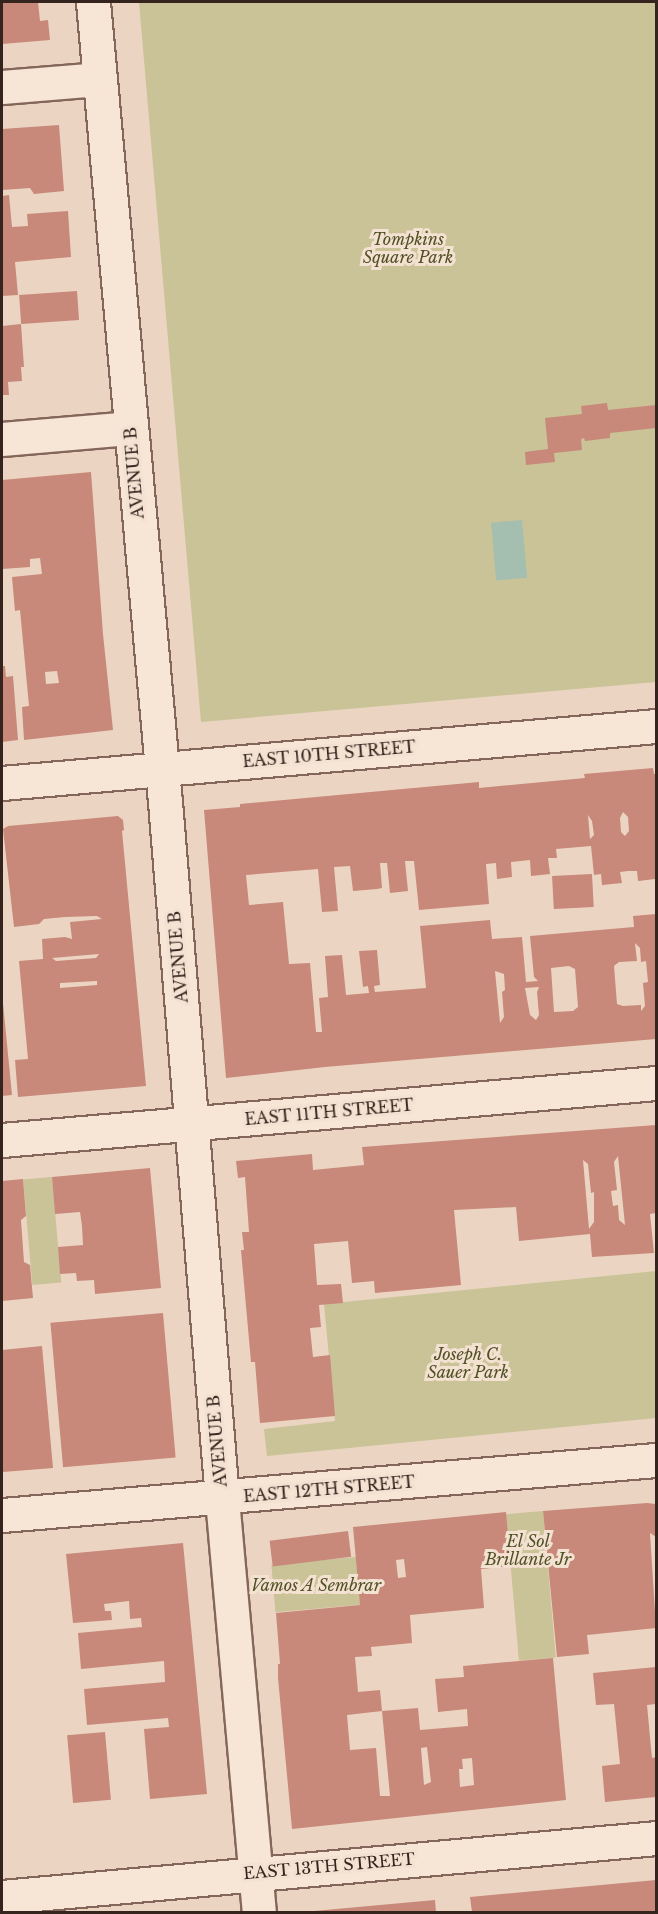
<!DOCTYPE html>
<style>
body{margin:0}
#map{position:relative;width:658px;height:1914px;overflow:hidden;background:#ebd5c2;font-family:"Libre Baskerville",serif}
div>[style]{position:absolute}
.green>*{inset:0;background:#c9c397;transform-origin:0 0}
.water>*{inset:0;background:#a4beb0;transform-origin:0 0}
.building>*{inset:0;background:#c8887a;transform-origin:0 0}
.roads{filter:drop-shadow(2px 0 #84675a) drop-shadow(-2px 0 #84675a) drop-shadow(0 2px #84675a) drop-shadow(0 -2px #84675a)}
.minor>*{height:33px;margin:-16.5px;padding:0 16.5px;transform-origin:16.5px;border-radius:16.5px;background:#f7e5d5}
span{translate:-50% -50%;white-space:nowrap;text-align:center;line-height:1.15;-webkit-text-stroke:6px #f3e1d1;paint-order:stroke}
.park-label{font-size:16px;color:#505025;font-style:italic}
.street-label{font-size:16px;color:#35231e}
.frame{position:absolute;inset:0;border:3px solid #35231e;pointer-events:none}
</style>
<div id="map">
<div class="green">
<i style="clip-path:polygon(139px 2px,656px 2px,656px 682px,201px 722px)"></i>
<i style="left:52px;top:1177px;width:106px;height:29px;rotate:85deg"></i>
<i style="clip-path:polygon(656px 1271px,656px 1418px,267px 1456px,264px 1429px,335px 1421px,324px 1304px)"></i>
<i style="left:543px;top:1511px;width:147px;height:37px;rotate:85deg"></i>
<i style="left:356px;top:1557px;width:48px;height:85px;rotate:85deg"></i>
</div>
<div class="water">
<i style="left:522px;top:520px;width:58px;height:31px;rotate:85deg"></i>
</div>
<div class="building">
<i style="clip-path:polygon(2px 2px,38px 2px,40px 21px,48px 20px,50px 40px,2px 44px)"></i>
<i style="clip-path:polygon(59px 125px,64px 191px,34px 194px,30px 188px,2px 190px,2px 129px)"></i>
<i style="clip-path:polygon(9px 195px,12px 227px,28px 226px,27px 214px,68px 211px,71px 257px,15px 262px,18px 295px,2px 296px,2px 196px)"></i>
<i style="left:77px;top:291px;width:29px;height:58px;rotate:86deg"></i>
<i style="clip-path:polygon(21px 324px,24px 367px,21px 367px,22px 381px,8px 382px,9px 395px,2px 395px,2px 326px)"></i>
<i style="clip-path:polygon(607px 403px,608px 410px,656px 405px,656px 428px,610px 433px,610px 438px,585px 441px,584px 438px,581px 439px,582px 450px,554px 453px,555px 462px,526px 465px,525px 452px,548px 449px,545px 418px,582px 414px,581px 406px)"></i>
<i style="clip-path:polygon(evenodd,91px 472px,103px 634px,113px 730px,24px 740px,22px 707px,29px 706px,20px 610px,15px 611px,12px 577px,42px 574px,40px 558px,30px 559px,30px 567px,2px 569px,2px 480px,91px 472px,57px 671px,59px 683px,46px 684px,45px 672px,57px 671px)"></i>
<i style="clip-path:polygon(2px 666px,5px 666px,6px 677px,13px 676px,18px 740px,2px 742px)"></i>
<i style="clip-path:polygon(evenodd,653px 768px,654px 774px,656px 774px,655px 879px,638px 881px,637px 871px,628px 871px,620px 872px,622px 883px,602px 885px,601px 874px,594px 875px,591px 846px,556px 849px,557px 858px,548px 858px,550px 874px,531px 876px,530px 860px,511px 862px,512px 877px,497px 879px,496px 863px,486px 864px,489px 904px,419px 910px,414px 861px,405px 861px,408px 891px,390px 893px,387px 863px,380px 863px,382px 888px,377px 889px,353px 891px,350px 866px,334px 867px,338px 911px,322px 912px,318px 869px,246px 875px,249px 905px,283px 902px,289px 964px,310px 963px,316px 1032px,322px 1032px,319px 998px,328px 997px,325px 956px,342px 955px,346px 995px,369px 993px,368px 986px,363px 987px,359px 951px,377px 950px,380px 985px,374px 986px,375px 992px,426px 988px,420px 926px,490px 920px,492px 939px,522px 937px,526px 982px,538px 981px,534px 977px,530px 936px,634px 927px,633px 916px,656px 914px,656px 1039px,325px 1067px,226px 1078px,204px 810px,240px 807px,240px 804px,479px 782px,479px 788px,585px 778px,584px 774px,653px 768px,623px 812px,628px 817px,629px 831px,625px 836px,621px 832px,620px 818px,623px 812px,653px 768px,588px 815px,592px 821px,594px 835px,590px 839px,588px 815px,653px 768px,635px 943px,640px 948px,641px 962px,646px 961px,648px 982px,643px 983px,645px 1006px,641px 1011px,641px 1005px,623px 1006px,617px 1004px,614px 966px,619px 962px,637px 961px,635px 943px,653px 768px,569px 966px,575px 969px,578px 1007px,573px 1011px,554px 1012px,551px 968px,569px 966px,653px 768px,495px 971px,504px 974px,505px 990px,502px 992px,504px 1017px,500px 1023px,495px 971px,653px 768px,539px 987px,537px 992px,539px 1015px,536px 1020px,530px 1015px,525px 988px,539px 987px)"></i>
<i style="clip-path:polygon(evenodd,118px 816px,123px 820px,124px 830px,122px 831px,146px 1086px,18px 1097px,15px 1060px,28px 1059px,19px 961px,43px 959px,42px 939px,65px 937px,72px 939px,70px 922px,102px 919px,97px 916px,65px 917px,44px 919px,39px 924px,14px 927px,3px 829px,8px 826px,118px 816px,99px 954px,96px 958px,56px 961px,52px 958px,99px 954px,118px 816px,97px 981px,97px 985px,60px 988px,60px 983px,97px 981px)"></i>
<i style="left:592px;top:874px;width:33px;height:40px;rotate:87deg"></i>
<i style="clip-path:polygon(2px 993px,12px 1095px,2px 1096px)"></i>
<i style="clip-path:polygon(evenodd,656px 1125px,656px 1213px,650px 1214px,654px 1253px,592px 1257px,590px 1234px,519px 1241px,516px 1207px,454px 1210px,461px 1285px,375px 1293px,374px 1281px,352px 1283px,348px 1241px,314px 1244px,317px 1285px,341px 1284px,343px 1303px,319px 1305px,321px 1327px,310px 1328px,313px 1357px,330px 1355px,335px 1416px,260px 1423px,255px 1362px,251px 1362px,241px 1250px,244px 1250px,242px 1232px,249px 1232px,245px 1177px,238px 1178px,236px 1161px,312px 1154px,313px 1170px,364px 1165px,362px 1147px,656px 1125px,618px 1156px,625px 1225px,619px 1220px,618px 1205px,613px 1206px,611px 1191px,617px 1190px,614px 1162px,618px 1156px,656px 1125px,583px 1160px,588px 1164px,591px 1193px,594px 1192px,594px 1222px,589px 1229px,583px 1160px)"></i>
<i style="clip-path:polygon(150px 1168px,161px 1288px,95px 1294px,94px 1280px,77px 1281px,76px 1273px,60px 1274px,58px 1247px,83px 1245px,82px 1226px,80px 1212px,55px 1214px,52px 1177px)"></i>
<i style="clip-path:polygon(23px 1179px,26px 1216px,21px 1220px,24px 1262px,30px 1265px,33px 1298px,2px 1301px,2px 1181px)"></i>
<i style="left:163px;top:1313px;width:145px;height:113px;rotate:85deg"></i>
<i style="clip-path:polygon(42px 1346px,53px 1468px,3px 1472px,2px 1350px)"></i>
<i style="clip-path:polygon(647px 1503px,656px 1504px,656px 1537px,650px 1533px,656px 1628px,587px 1635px,589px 1654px,557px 1657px,543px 1511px)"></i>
<i style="clip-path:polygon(evenodd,506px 1512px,511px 1566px,481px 1569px,484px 1608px,410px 1615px,412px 1643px,371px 1647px,372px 1656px,355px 1657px,358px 1692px,380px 1690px,382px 1711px,347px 1715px,350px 1750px,376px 1748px,380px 1796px,390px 1796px,382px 1711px,418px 1708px,420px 1730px,468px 1726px,467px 1709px,438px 1712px,435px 1679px,464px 1677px,463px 1666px,553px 1658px,566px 1800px,292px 1829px,278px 1678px,278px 1664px,280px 1664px,276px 1613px,360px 1605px,353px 1527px,506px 1512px,404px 1559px,406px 1577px,398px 1578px,396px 1560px,404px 1559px,506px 1512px,427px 1747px,431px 1782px,424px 1785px,421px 1748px,427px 1747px,506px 1512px,472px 1758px,474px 1785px,460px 1787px,459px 1769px,463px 1769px,462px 1759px,472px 1758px)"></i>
<i style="left:348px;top:1531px;width:26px;height:79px;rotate:83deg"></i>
<i style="clip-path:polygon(183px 1543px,207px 1794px,150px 1799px,144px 1729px,169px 1727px,168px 1718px,87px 1725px,84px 1689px,165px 1682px,164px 1661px,81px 1669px,78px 1633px,142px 1627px,141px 1618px,130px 1619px,129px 1601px,104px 1604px,105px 1611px,111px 1611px,112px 1620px,73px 1623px,66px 1554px)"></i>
<i style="clip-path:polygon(656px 1667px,656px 1704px,647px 1705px,652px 1758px,656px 1757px,656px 1797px,605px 1802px,602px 1766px,620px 1764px,614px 1704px,596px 1705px,593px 1673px)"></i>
<i style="left:105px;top:1732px;width:68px;height:38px;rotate:85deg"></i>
<i style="clip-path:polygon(656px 1880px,656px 1912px,472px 1912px,470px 1897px)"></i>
<i style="clip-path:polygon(435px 1900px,436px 1912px,314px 1912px,314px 1911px)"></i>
</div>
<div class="roads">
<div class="minor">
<i style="left:93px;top:2px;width:803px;rotate:84.86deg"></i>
<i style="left:165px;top:802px;width:699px;rotate:85.32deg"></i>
<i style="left:222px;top:1499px;width:415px;rotate:84.9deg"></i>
<i style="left:2px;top:87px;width:98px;rotate:-4.7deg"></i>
<i style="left:2px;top:439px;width:128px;rotate:-4.9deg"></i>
<i style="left:2px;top:783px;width:656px;rotate:-4.98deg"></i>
<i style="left:2px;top:1140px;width:656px;rotate:-4.98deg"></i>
<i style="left:2px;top:1515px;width:656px;rotate:-4.81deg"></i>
<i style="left:2px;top:1897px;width:657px;rotate:-5.15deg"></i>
</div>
</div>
<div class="park-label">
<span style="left:408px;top:248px">Tompkins<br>Square Park</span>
<span style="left:468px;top:1363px">Joseph C.<br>Sauer Park</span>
<span style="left:528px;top:1550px">El Sol<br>Brillante Jr</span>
<span style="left:316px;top:1585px">Vamos A Sembrar</span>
</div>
<div class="street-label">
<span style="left:134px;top:473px;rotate:-95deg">AVENUE B</span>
<span style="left:329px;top:754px;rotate:-5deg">EAST 10TH STREET</span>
<span style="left:178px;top:957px;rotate:-95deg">AVENUE B</span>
<span style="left:329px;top:1112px;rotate:-5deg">EAST 11TH STREET</span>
<span style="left:217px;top:1441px;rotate:-95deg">AVENUE B</span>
<span style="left:329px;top:1489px;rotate:-5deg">EAST 12TH STREET</span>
<span style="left:329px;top:1866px;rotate:-5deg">EAST 13TH STREET</span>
</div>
<div class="frame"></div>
</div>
